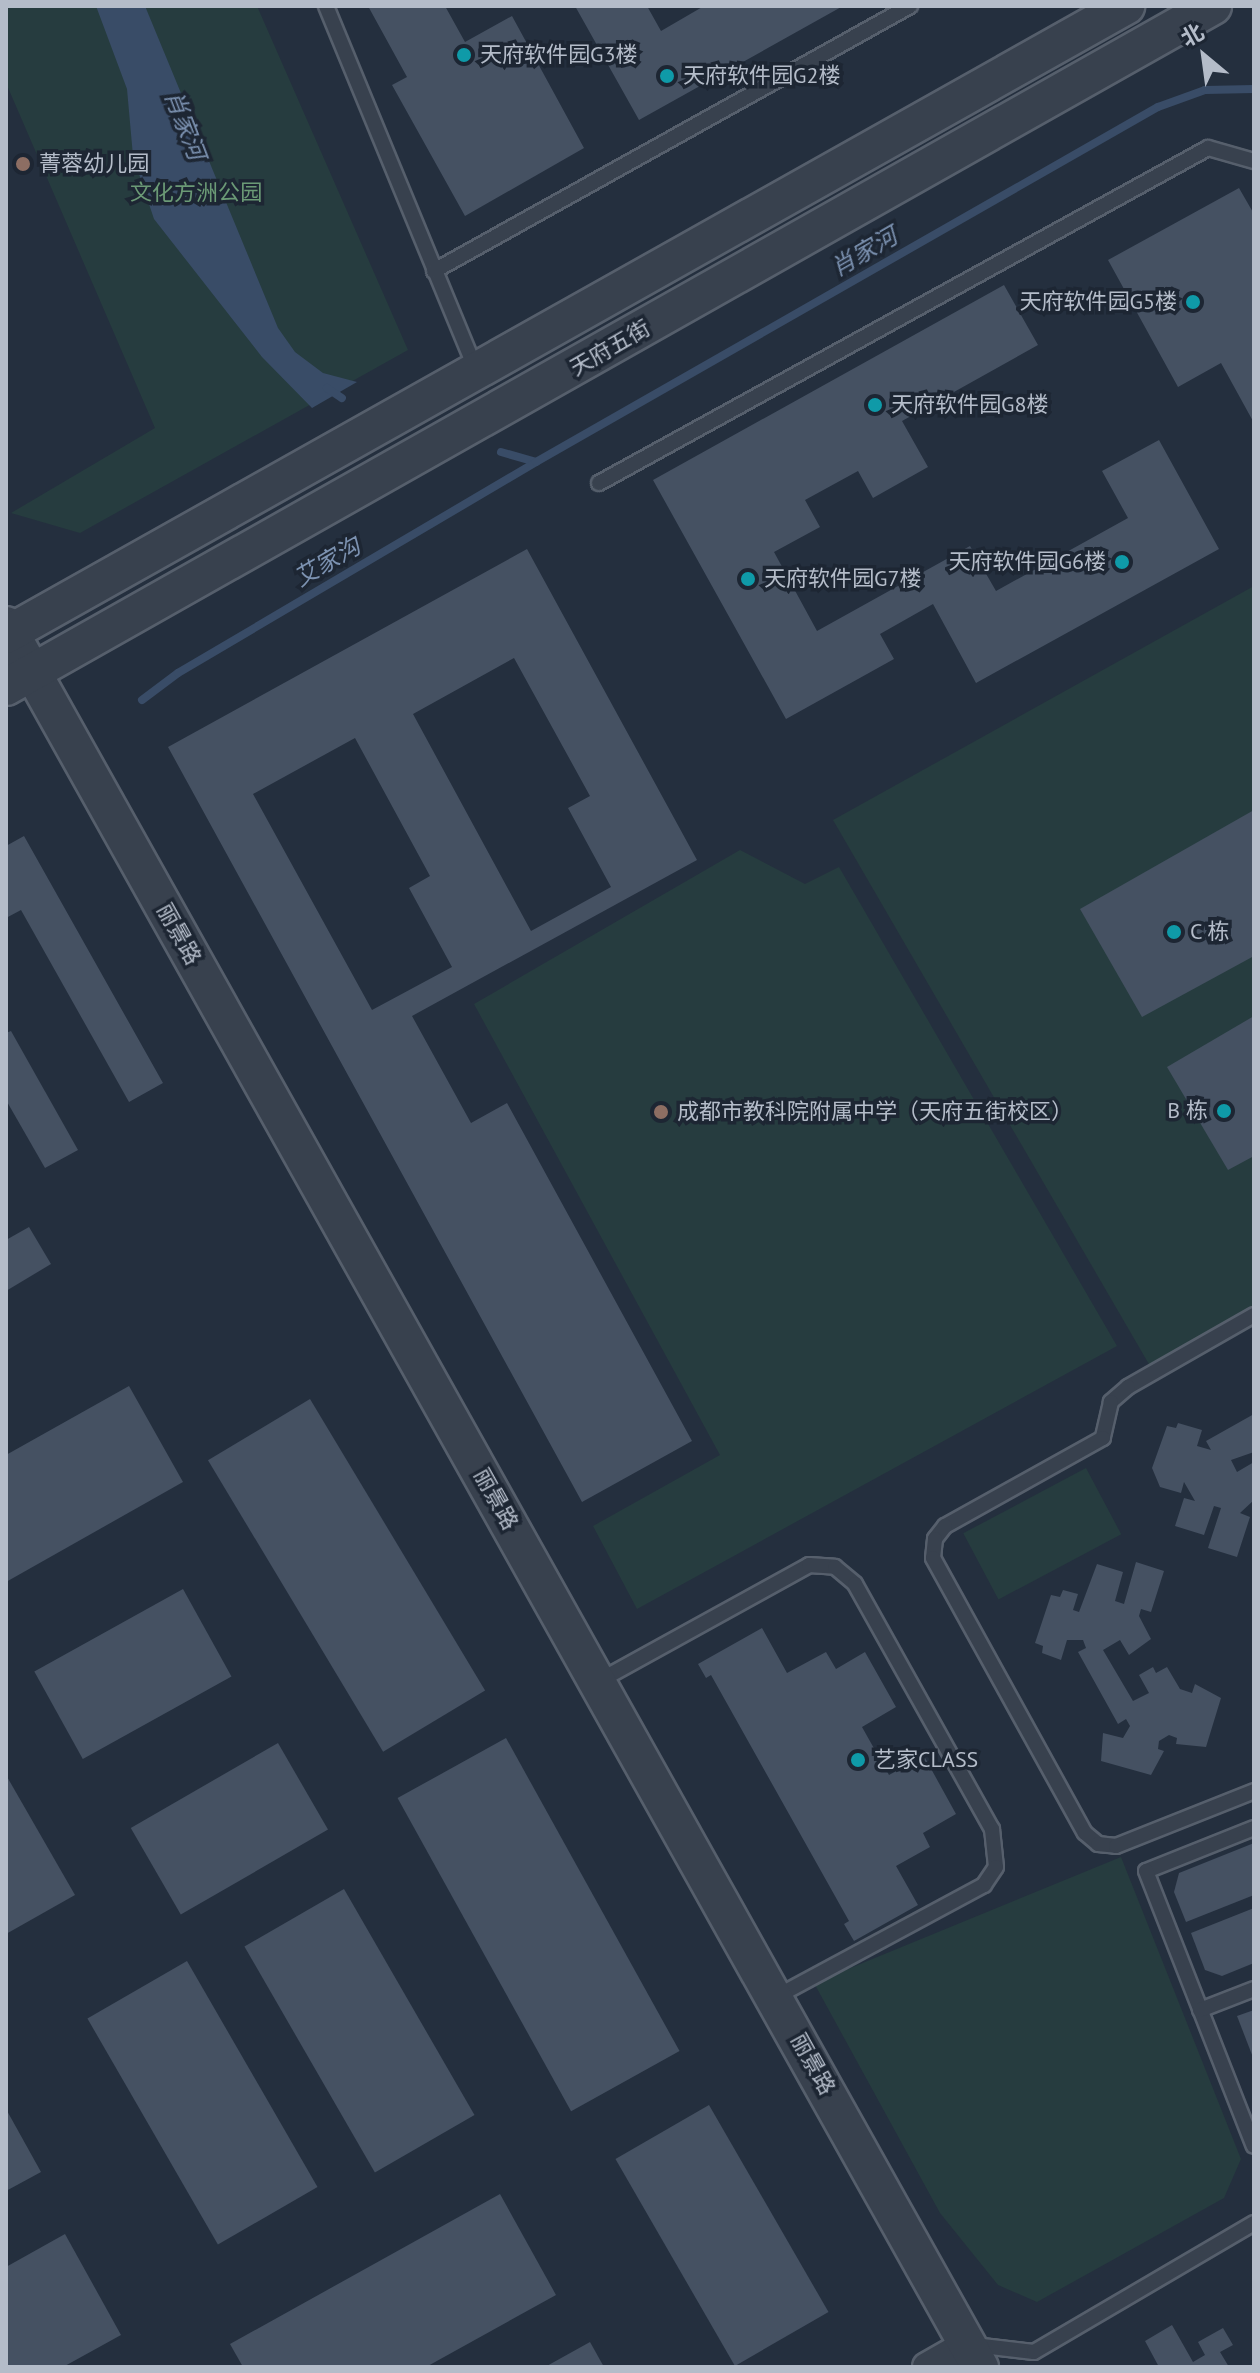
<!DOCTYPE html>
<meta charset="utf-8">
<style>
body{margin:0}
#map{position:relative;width:1260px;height:2373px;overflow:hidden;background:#242f3e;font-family:"PT Sans","Noto Sans SC",sans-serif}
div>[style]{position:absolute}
.green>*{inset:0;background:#263c3f;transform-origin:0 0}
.water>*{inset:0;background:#394c67}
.stream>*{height:8px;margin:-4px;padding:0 4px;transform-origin:4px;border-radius:4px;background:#394c67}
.building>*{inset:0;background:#455162;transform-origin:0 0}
.roads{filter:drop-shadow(2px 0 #565f6c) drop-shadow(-2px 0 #565f6c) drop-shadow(0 2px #565f6c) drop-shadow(0 -2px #565f6c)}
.service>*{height:14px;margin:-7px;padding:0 7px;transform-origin:7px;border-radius:7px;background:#38414e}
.minor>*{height:28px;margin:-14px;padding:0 14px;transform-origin:14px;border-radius:14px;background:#38414e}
.tertiary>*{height:36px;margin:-18px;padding:0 18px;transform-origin:18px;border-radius:18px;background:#38414e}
.dots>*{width:22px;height:22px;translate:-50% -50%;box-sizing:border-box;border:4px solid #1d2633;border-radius:50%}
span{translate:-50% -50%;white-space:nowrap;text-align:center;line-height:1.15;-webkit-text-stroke:7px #1d2633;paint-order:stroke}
.poi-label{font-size:22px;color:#b4bcc9}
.left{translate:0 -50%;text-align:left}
.right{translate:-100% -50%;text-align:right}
.park-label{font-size:22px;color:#6b9a76}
.street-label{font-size:22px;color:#b4bcc9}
.water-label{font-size:24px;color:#7c92b1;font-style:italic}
.frame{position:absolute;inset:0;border:8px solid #b4bcc9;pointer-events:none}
.north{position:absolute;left:1164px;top:16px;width:80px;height:80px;-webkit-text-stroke:6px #1d2633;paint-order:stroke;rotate:331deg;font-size:22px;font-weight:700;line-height:32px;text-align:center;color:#b4bcc9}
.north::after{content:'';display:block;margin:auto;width:28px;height:36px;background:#b4bcc9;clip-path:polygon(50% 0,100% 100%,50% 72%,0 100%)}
</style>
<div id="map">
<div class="green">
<i style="clip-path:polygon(6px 6px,257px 6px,408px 350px,80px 533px,11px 513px,155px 428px,6px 83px)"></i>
<i style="clip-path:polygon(1254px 586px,1254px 1306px,1150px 1366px,833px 820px)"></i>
<i style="clip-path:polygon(740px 850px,805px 884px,839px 867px,1117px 1346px,637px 1609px,593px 1526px,720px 1455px,474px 1004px)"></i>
<i style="left:1086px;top:1468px;width:75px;height:139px;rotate:62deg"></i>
<i style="clip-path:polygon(1121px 1857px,1241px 2159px,1224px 2198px,1037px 2302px,998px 2285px,940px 2213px,814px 1983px)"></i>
</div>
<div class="water">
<i style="clip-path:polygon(96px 6px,145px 6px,278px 328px,295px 352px,323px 373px,357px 382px,312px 408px,262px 357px,154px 219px,133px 156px,127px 89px)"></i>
</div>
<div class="stream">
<i style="left:327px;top:388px;width:18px;rotate:34deg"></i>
<i style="left:501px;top:452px;width:36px;rotate:16deg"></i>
<i style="left:142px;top:700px;width:45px;rotate:-36.9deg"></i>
<i style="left:178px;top:673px;width:416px;rotate:-30.5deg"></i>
<i style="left:536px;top:462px;width:716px;rotate:-29.72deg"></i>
<i style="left:1158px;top:107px;width:50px;rotate:-19.9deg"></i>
<i style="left:1205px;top:90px;width:49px;rotate:-1.2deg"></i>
</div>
<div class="building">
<i style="clip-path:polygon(368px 6px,445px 6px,465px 42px,512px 16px,584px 148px,465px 216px,392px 85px,407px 77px)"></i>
<i style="clip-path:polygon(575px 6px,647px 6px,661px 31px,704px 6px,843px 6px,639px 120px)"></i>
<i style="clip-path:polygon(1239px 188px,1254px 214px,1254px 423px,1221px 363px,1178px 387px,1108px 260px)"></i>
<i style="clip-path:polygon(1004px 285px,1038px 345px,902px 421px,928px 467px,873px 498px,858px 471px,805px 500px,820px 527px,774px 552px,817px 631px,970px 546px,996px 591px,1128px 518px,1102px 471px,1159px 440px,1219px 549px,976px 683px,933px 604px,880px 634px,894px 659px,786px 719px,653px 480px)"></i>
<i style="clip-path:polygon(evenodd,527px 549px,697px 860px,412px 1016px,471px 1123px,507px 1103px,692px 1441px,582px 1502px,168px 747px,527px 549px,514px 658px,590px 796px,568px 808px,611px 887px,531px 931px,413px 714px,514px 658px,527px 549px,355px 738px,430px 876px,409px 888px,452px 967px,372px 1010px,253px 794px,355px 738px)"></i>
<i style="clip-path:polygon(1254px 810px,1254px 956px,1142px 1017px,1080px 909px)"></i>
<i style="clip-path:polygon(24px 836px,163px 1083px,129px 1102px,21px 910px,6px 918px,6px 846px)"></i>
<i style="clip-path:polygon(1254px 1016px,1254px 1156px,1228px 1170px,1167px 1067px)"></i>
<i style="clip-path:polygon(11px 1031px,78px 1150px,45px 1168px,6px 1100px,6px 1033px)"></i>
<i style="clip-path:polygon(29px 1227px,51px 1264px,6px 1291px,6px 1240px)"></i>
<i style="clip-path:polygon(129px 1386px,183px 1482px,6px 1582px,6px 1455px)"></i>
<i style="left:310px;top:1399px;width:340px;height:119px;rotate:59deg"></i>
<i style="clip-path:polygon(1254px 1414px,1254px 1452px,1231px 1460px,1237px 1472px,1254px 1462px,1254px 1500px,1240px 1513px,1250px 1517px,1237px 1557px,1208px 1548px,1221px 1508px,1214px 1506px,1204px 1535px,1175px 1526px,1184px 1498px,1195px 1501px,1184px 1482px,1181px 1493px,1160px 1487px,1152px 1468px,1167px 1426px,1176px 1428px,1178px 1423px,1202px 1430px,1197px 1446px,1211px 1450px,1206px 1441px)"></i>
<i style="clip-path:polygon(1136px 1562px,1164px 1571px,1151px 1612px,1141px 1609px,1139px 1616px,1151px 1639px,1129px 1655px,1120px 1640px,1103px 1650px,1133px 1701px,1149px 1693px,1139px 1675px,1153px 1667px,1156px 1673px,1167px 1667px,1180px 1689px,1192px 1693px,1195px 1684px,1221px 1698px,1206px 1747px,1176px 1744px,1177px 1738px,1169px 1735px,1159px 1741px,1158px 1749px,1164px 1751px,1151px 1775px,1101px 1761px,1103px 1733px,1123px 1738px,1130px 1726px,1126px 1719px,1118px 1724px,1078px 1652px,1086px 1648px,1083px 1640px,1067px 1640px,1061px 1660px,1042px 1653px,1043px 1646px,1035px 1643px,1051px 1595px,1060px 1597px,1063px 1590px,1078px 1594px,1073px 1610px,1079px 1612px,1097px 1564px,1123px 1572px,1115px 1601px,1124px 1604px)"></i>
<i style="left:183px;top:1589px;width:100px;height:170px;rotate:61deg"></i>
<i style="clip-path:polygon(762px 1628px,787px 1673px,826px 1652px,836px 1669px,865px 1652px,896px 1707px,862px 1727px,889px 1775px,924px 1756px,956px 1814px,923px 1833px,930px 1847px,896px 1866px,918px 1905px,854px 1941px,844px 1924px,849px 1921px,711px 1675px,706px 1678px,698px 1664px)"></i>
<i style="left:506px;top:1738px;width:358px;height:124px;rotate:61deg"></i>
<i style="left:278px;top:1743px;width:100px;height:170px;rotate:60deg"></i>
<i style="clip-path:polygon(6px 1775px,75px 1895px,6px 1934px)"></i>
<i style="clip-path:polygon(1254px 1843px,1254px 1895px,1186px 1922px,1174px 1892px,1179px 1873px)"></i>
<i style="left:344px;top:1889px;width:261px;height:115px;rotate:60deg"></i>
<i style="clip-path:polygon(1254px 1908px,1254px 1963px,1222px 1976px,1205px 1970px,1191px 1933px)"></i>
<i style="left:187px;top:1961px;width:261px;height:115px;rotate:60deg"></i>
<i style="clip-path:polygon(1254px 2010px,1254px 2060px,1237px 2016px)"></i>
<i style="left:709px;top:2105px;width:239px;height:108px;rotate:60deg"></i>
<i style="clip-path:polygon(6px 2109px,41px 2172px,6px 2191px)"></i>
<i style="clip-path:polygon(500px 2194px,556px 2295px,426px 2367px,243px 2367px,230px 2344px)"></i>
<i style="clip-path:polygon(65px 2234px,121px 2335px,63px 2367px,6px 2367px,6px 2267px)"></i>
<i style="clip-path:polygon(1172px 2325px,1193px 2362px,1205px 2355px,1198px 2342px,1223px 2328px,1233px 2345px,1220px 2352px,1229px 2367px,1159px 2367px,1145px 2341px)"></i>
<i style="clip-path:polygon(590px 2342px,604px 2367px,545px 2367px)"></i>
</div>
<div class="roads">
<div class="service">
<i style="left:326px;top:6px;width:378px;rotate:67.6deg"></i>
<i style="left:434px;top:271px;width:545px;rotate:-29.11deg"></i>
<i style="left:599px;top:483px;width:695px;rotate:-28.81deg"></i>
<i style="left:1208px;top:148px;width:48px;rotate:15.8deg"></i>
<i style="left:1254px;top:1315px;width:145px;rotate:150.3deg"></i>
<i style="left:1128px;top:1387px;width:23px;rotate:139deg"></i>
<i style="left:1111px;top:1402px;width:37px;rotate:103deg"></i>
<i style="left:1103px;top:1438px;width:181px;rotate:150.9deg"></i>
<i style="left:945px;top:1526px;width:16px;rotate:128deg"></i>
<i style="left:935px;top:1539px;width:19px;rotate:96deg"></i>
<i style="left:933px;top:1558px;width:314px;rotate:61.1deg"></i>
<i style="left:1085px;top:1833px;width:17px;rotate:40deg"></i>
<i style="left:1098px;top:1844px;width:18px;rotate:6deg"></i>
<i style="left:1116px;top:1846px;width:149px;rotate:-21.7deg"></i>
<i style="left:599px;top:1681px;width:240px;rotate:-28.9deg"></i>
<i style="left:809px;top:1565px;width:26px;rotate:4deg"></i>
<i style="left:835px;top:1567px;width:26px;rotate:40deg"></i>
<i style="left:855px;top:1584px;width:281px;rotate:60.8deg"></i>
<i style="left:992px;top:1829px;width:38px;rotate:84deg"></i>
<i style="left:996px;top:1867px;width:22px;rotate:124deg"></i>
<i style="left:984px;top:1885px;width:236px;rotate:151.7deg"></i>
<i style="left:1254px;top:1828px;width:116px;rotate:158.3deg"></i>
<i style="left:1146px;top:1871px;width:295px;rotate:68.6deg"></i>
<i style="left:1200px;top:2010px;width:58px;rotate:-21.3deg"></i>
<i style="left:974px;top:2345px;width:60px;rotate:6.7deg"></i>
<i style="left:1034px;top:2352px;width:255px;rotate:-30.4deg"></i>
</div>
<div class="minor">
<i style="left:927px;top:2367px;width:46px;rotate:-29.9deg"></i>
</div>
<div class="tertiary">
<i style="left:6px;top:625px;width:1996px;rotate:60.79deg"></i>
<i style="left:6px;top:635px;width:1285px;rotate:-29.32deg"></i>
<i style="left:6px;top:687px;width:1386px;rotate:-29.43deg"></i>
</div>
</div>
<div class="dots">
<i style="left:464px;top:55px;background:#0f9aa8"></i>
<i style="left:667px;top:76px;background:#0f9aa8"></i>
<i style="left:23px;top:164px;background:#8d6e63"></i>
<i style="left:1193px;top:302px;background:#0f9aa8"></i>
<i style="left:875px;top:405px;background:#0f9aa8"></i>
<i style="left:1122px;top:562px;background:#0f9aa8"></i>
<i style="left:748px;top:579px;background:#0f9aa8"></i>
<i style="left:1174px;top:932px;background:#0f9aa8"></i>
<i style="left:1224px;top:1111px;background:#0f9aa8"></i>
<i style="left:661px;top:1112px;background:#8d6e63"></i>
<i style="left:858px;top:1760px;background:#0f9aa8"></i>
</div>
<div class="poi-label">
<span class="left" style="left:480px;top:55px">天府软件园G3楼</span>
<span class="left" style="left:683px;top:76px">天府软件园G2楼</span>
<span class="left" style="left:39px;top:164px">菁蓉幼儿园</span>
<span class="right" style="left:1177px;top:302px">天府软件园G5楼</span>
<span class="left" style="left:891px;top:405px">天府软件园G8楼</span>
<span class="right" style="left:1106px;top:562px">天府软件园G6楼</span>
<span class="left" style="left:764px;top:579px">天府软件园G7楼</span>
<span class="left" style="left:1190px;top:932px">C 栋</span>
<span class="right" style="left:1208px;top:1111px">B 栋</span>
<span class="left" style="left:677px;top:1112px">成都市教科院附属中学（天府五街校区）</span>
<span class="left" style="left:874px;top:1760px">艺家CLASS</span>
</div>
<div class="park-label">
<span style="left:196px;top:193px">文化方洲公园</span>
</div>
<div class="street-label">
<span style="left:610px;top:348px;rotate:-30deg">天府五街</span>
<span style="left:179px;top:934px;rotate:61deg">丽景路</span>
<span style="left:496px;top:1499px;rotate:61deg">丽景路</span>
<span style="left:813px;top:2064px;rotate:61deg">丽景路</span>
</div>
<div class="water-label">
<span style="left:185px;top:125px;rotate:69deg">肖家河</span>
<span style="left:864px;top:252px;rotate:-30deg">肖家河</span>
<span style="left:327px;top:562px;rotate:-30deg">艾家沟</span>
</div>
<div class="frame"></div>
<div class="north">北</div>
</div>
